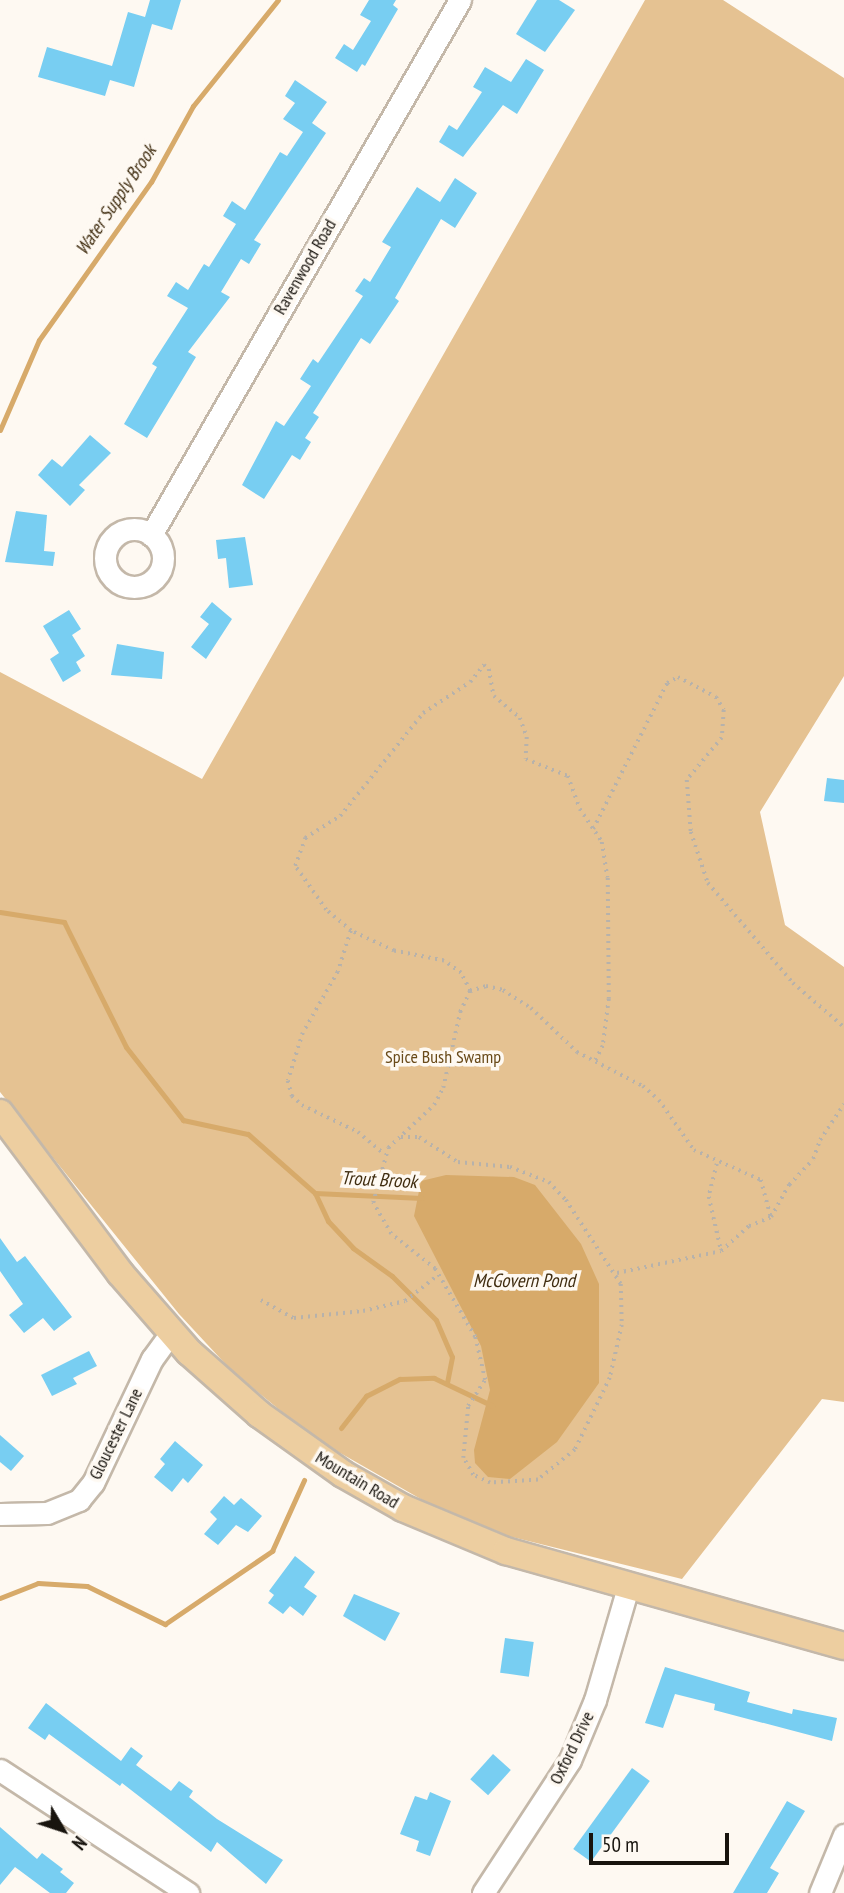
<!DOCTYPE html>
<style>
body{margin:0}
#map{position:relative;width:844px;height:1893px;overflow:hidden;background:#fef9f2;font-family:"PT Sans Narrow",sans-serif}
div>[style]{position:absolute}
.green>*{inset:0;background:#e5c292}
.water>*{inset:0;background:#d7aa6a}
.stream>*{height:5px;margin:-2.5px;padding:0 2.5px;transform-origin:2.5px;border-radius:2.5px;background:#d7aa6a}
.building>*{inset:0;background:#78cef2;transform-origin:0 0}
.path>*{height:3.5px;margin-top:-1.75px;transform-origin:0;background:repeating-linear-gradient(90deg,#b7b2ab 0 2px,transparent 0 7px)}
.roads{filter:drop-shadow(2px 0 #c4b8a9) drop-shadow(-2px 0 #c4b8a9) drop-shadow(0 2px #c4b8a9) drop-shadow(0 -2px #c4b8a9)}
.minor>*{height:21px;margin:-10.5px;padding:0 10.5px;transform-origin:10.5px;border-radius:10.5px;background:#fff}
.minor>.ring{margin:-10.5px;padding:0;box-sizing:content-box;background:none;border:21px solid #fff;border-radius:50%}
.major>*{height:26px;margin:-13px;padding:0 13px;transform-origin:13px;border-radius:13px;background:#edcea0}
span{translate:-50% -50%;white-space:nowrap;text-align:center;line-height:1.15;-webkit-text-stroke:7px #fef9f2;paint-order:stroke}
.street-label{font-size:18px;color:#18140e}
.park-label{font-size:18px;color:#694a19}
.water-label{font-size:19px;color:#402d10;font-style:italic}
.north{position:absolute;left:28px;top:1795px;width:70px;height:70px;-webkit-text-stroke:5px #fef9f2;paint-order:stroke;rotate:129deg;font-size:19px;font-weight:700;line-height:28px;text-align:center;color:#18140e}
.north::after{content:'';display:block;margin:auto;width:24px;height:32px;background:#18140e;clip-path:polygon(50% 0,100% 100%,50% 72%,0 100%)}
.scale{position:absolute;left:589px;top:1833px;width:140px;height:32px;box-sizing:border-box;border:4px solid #18140e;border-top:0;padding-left:9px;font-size:21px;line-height:24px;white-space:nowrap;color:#18140e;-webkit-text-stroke:5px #fef9f2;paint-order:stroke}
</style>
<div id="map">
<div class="green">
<i style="clip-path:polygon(645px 0,723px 0,844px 78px,844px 676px,760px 812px,785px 925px,844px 967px,844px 1402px,822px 1399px,682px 1579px,468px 1526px,314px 1438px,232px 1371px,179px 1314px,0 1092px,0 672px,202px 779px)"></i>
</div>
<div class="water">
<i style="clip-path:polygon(446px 1175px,514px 1177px,535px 1185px,581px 1244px,599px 1284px,599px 1383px,557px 1442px,510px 1479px,488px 1477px,475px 1463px,474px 1450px,490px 1390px,481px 1346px,414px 1216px,421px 1181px)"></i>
</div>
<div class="stream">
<i style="left:0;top:430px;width:98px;rotate:-66.6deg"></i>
<i style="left:39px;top:340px;width:194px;rotate:-54.7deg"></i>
<i style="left:151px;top:182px;width:87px;rotate:-61.1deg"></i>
<i style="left:193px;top:106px;width:136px;rotate:-51.3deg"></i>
<i style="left:0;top:912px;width:65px;rotate:8.9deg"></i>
<i style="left:64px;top:922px;width:140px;rotate:63.6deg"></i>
<i style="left:126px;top:1047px;width:93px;rotate:52deg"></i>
<i style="left:183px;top:1120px;width:66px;rotate:12.2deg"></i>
<i style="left:248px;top:1134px;width:89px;rotate:41.4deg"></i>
<i style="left:315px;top:1193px;width:107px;rotate:2.7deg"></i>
<i style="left:315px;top:1193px;width:31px;rotate:65deg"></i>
<i style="left:328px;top:1221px;width:37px;rotate:47deg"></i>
<i style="left:353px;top:1248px;width:48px;rotate:35.7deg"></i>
<i style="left:392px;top:1276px;width:62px;rotate:45deg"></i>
<i style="left:436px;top:1320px;width:40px;rotate:66.6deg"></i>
<i style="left:452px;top:1357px;width:25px;rotate:101deg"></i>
<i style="left:341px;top:1428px;width:41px;rotate:-52deg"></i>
<i style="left:366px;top:1396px;width:38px;rotate:-27deg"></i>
<i style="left:400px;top:1379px;width:34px;rotate:-2deg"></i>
<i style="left:434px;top:1378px;width:65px;rotate:25.4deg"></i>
<i style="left:0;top:1598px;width:41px;rotate:-21.5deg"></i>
<i style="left:38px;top:1583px;width:49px;rotate:3.5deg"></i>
<i style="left:87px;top:1586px;width:87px;rotate:26deg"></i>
<i style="left:165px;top:1624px;width:130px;rotate:-34.3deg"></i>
<i style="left:272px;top:1551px;width:78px;rotate:-65.7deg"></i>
</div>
<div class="building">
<i style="clip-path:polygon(150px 0,181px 0,172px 30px,152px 24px,134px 87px,110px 80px,105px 96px,38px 77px,47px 47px,112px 66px,128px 12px,145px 17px)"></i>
<i style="clip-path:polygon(369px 0,396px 0,393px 5px,398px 9px,365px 66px,362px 64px,357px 72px,335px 58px,344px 44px,353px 50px,371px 21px,360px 15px)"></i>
<i style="clip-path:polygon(537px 0,559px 0,575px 10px,545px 52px,516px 34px)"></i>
<i style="clip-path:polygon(526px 59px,544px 70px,517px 114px,503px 105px,463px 157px,439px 142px,449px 125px,457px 130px,482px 92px,473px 87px,485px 67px,511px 82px)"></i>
<i style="clip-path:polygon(295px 80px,327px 102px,312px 123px,326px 133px,254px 240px,261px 244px,249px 264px,241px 259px,221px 292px,230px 297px,188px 352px,196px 357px,147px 438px,124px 424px,157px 367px,152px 364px,188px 308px,167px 296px,176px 282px,188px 290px,204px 264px,209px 267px,236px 224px,223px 216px,232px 201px,245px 210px,280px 152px,287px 156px,303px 132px,283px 119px,295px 103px,285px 96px)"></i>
<i style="clip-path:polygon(455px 178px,477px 193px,455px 228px,441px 219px,395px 298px,399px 301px,370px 344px,361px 338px,313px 413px,319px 417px,305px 438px,311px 442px,300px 460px,292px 455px,264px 499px,242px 485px,276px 421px,284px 426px,311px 386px,300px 379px,313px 359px,318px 363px,363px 296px,355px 291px,364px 278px,370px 282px,391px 247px,382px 242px,417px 187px,440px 202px)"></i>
<i style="clip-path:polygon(90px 435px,111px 453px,79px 485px,85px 490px,70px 506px,38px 475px,52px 459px,62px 467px)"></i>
<i style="clip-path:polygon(16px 511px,47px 515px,44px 551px,55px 552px,53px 566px,5px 562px)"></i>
<i style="clip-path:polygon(245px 537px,253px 585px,229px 588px,226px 558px,218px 559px,216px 540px)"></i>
<i style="clip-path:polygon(212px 602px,232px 619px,206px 659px,191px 647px,209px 624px,200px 617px)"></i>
<i style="clip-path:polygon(69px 610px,81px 629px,72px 635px,85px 656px,76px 662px,81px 671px,63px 682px,50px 659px,59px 653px,43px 626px)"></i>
<i style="clip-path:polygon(117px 644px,164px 652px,162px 679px,111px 675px)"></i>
<i style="clip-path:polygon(827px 778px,844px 780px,844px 803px,824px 801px)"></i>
<i style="clip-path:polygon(0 1238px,17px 1262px,25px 1256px,72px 1317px,54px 1331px,43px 1318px,24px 1333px,9px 1315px,23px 1304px,0 1271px)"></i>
<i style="clip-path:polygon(89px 1351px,97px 1366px,73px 1378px,77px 1384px,52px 1396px,41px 1375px)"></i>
<i style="clip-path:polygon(0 1435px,24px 1456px,11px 1471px,0 1462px)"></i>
<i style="clip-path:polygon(175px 1441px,203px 1465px,188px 1483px,183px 1478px,172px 1492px,154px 1477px,165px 1464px,160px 1459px)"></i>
<i style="clip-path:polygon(224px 1496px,234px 1505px,241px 1498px,262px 1516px,248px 1532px,236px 1525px,218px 1545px,204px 1534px,217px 1519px,210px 1512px)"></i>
<i style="clip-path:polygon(295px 1556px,315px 1572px,304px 1587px,317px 1596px,303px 1616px,290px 1606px,283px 1614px,268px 1603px,274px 1595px,269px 1591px)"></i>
<i style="clip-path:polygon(354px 1594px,400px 1613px,385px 1641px,343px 1616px)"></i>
<i style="left:505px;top:1638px;width:29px;height:35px;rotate:8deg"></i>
<i style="clip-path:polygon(665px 1667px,750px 1692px,747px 1702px,792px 1714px,793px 1709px,837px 1718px,832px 1741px,714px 1710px,715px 1704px,675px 1694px,663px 1728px,645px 1723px)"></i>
<i style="clip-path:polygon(46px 1703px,121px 1761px,131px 1747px,143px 1756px,136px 1765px,171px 1791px,179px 1781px,193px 1791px,189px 1797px,217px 1819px,283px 1860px,266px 1884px,217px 1842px,211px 1852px,122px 1783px,120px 1786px,49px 1734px,45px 1740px,28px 1728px)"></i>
<i style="left:493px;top:1754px;width:24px;height:34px;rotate:42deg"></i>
<i style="left:632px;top:1768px;width:22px;height:100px;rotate:36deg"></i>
<i style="clip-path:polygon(430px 1792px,451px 1801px,430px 1856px,416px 1851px,419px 1841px,400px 1834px,415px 1796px,427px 1800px)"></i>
<i style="clip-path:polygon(787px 1801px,805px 1811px,770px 1868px,779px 1873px,767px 1893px,733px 1893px)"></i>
<i style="clip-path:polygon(0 1827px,37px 1859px,42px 1853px,63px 1869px,60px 1872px,74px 1883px,66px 1893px,50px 1893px,15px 1867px,0 1885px)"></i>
</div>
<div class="path">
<i style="left:593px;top:829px;width:164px;rotate:-63.1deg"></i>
<i style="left:667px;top:683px;width:13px;rotate:-29deg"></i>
<i style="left:678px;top:677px;width:43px;rotate:27.8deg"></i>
<i style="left:716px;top:697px;width:15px;rotate:58deg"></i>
<i style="left:724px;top:710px;width:28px;rotate:94deg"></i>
<i style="left:722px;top:738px;width:55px;rotate:129.8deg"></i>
<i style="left:687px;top:780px;width:52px;rotate:85.6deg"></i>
<i style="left:691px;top:832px;width:54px;rotate:71.6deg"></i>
<i style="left:708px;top:883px;width:131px;rotate:49.6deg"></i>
<i style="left:793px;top:983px;width:67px;rotate:40.8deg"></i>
<i style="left:351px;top:931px;width:43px;rotate:107.6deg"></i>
<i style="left:338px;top:972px;width:70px;rotate:119.8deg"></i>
<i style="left:303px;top:1033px;width:50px;rotate:107.4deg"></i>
<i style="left:288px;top:1081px;width:16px;rotate:75deg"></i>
<i style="left:292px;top:1096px;width:13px;rotate:42deg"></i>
<i style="left:302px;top:1105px;width:62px;rotate:25.7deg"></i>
<i style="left:358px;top:1132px;width:34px;rotate:40deg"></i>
<i style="left:470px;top:991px;width:20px;rotate:-117deg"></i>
<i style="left:461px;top:973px;width:21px;rotate:-145deg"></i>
<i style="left:444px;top:961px;width:51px;rotate:-168.7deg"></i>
<i style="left:394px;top:951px;width:47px;rotate:-155.1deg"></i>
<i style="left:351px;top:931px;width:33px;rotate:-140deg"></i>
<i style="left:326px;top:910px;width:54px;rotate:-125.2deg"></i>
<i style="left:295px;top:866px;width:30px;rotate:-70deg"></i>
<i style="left:305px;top:838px;width:41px;rotate:-32.2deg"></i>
<i style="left:340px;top:816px;width:132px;rotate:-51.1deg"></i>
<i style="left:423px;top:713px;width:56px;rotate:-33.4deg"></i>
<i style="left:470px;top:682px;width:22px;rotate:-51deg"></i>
<i style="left:484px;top:665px;width:6px;rotate:39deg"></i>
<i style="left:489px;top:669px;width:27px;rotate:80deg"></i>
<i style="left:494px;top:696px;width:34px;rotate:40deg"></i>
<i style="left:520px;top:718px;width:20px;rotate:70deg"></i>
<i style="left:527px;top:737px;width:22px;rotate:93deg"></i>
<i style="left:526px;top:759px;width:45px;rotate:22deg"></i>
<i style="left:568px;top:776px;width:35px;rotate:70deg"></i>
<i style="left:580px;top:809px;width:40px;rotate:56deg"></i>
<i style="left:602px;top:842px;width:36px;rotate:81deg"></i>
<i style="left:608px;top:878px;width:121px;rotate:89.5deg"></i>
<i style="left:609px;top:999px;width:47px;rotate:97.3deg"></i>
<i style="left:603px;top:1046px;width:18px;rotate:117deg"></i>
<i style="left:401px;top:1137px;width:18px"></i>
<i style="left:419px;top:1137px;width:46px;rotate:32.7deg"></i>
<i style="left:458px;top:1162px;width:52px;rotate:5.5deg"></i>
<i style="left:510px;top:1167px;width:42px;rotate:21deg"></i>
<i style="left:549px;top:1182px;width:25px;rotate:47deg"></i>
<i style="left:566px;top:1200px;width:100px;rotate:56.8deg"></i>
<i style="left:621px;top:1284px;width:41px;rotate:88.6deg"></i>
<i style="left:622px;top:1325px;width:54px;rotate:102.8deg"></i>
<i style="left:610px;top:1378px;width:80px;rotate:115.9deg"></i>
<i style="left:575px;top:1450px;width:48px;rotate:141deg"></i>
<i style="left:538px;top:1480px;width:48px;rotate:176.4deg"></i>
<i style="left:490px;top:1483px;width:19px;rotate:-155deg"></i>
<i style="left:473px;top:1475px;width:20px;rotate:-120deg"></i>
<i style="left:463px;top:1458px;width:52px;rotate:-84.5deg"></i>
<i style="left:468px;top:1406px;width:31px;rotate:-57deg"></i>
<i style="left:485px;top:1380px;width:44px;rotate:-103.1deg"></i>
<i style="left:475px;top:1337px;width:79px;rotate:-120.5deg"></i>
<i style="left:435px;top:1269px;width:56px;rotate:-141.5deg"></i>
<i style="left:391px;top:1234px;width:36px;rotate:-120deg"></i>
<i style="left:373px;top:1203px;width:57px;rotate:-74.7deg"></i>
<i style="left:388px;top:1148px;width:63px;rotate:-43.1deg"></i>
<i style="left:434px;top:1105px;width:19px;rotate:-62deg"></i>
<i style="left:443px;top:1088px;width:78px;rotate:-77.4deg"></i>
<i style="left:460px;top:1012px;width:23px;rotate:-65deg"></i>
<i style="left:470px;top:991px;width:17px;rotate:-17deg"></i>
<i style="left:486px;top:986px;width:17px;rotate:13deg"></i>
<i style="left:503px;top:990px;width:33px;rotate:33deg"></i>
<i style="left:531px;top:1008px;width:64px;rotate:43.7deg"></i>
<i style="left:577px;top:1052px;width:74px;rotate:27.3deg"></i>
<i style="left:643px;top:1086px;width:21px;rotate:41deg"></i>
<i style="left:659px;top:1100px;width:61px;rotate:55deg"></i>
<i style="left:694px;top:1150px;width:73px;rotate:24.1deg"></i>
<i style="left:761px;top:1180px;width:38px;rotate:75deg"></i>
<i style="left:717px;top:1164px;width:34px;rotate:104deg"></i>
<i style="left:709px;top:1197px;width:54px;rotate:77.2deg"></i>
<i style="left:617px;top:1273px;width:106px;rotate:-11.9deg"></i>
<i style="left:721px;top:1251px;width:38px;rotate:-42deg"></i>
<i style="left:749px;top:1226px;width:24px;rotate:-22deg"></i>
<i style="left:771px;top:1217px;width:37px;rotate:-61deg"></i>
<i style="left:789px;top:1185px;width:35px;rotate:-47deg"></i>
<i style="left:813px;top:1159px;width:20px;rotate:-70deg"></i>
<i style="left:820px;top:1140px;width:43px;rotate:-56.3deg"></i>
<i style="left:261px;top:1300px;width:38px;rotate:29deg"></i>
<i style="left:294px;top:1318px;width:69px;rotate:-5.8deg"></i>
<i style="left:363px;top:1311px;width:43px;rotate:-13.4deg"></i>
<i style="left:405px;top:1301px;width:42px;rotate:-38.2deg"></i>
</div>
<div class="roads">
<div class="minor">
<i class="ring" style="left:105px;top:529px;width:37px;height:37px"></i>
<i style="left:151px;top:535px;width:618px;rotate:-59.99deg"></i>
<i style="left:0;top:1514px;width:47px;rotate:-1.2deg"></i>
<i style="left:47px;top:1513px;width:35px;rotate:-22deg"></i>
<i style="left:79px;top:1500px;width:22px;rotate:-51deg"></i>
<i style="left:93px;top:1483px;width:137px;rotate:-64.6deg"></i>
<i style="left:152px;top:1359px;width:32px;rotate:-54deg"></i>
<i style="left:0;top:1770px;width:225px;rotate:33.2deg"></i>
<i style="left:483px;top:1893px;width:159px;rotate:-56.8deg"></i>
<i style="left:570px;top:1760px;width:65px;rotate:-67.4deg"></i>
<i style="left:595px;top:1700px;width:118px;rotate:-73.7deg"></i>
<i style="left:820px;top:1893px;width:63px;rotate:-67.5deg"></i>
</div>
<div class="major">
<i style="left:0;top:1113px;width:200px;rotate:53.1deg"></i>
<i style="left:120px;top:1273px;width:105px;rotate:48.9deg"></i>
<i style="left:189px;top:1352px;width:94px;rotate:41.5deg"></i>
<i style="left:259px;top:1414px;width:103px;rotate:35.5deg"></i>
<i style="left:343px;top:1474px;width:69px;rotate:29.5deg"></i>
<i style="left:403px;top:1508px;width:112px;rotate:22.7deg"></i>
<i style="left:506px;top:1551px;width:351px;rotate:15.7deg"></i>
</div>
</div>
<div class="street-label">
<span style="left:305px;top:267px;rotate:-60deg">Ravenwood Road</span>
<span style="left:116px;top:1434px;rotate:-64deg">Gloucester Lane</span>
<span style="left:357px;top:1480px;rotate:31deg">Mountain Road</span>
<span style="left:572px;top:1748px;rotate:-64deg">Oxford Drive</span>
</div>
<div class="park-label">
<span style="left:443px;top:1057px">Spice Bush Swamp</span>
</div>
<div class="water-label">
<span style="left:116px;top:200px;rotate:-56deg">Water Supply Brook</span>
<span style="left:379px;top:1180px;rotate:3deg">Trout Brook</span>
<span style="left:524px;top:1281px">McGovern Pond</span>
</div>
<div class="north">N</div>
<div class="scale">50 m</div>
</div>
